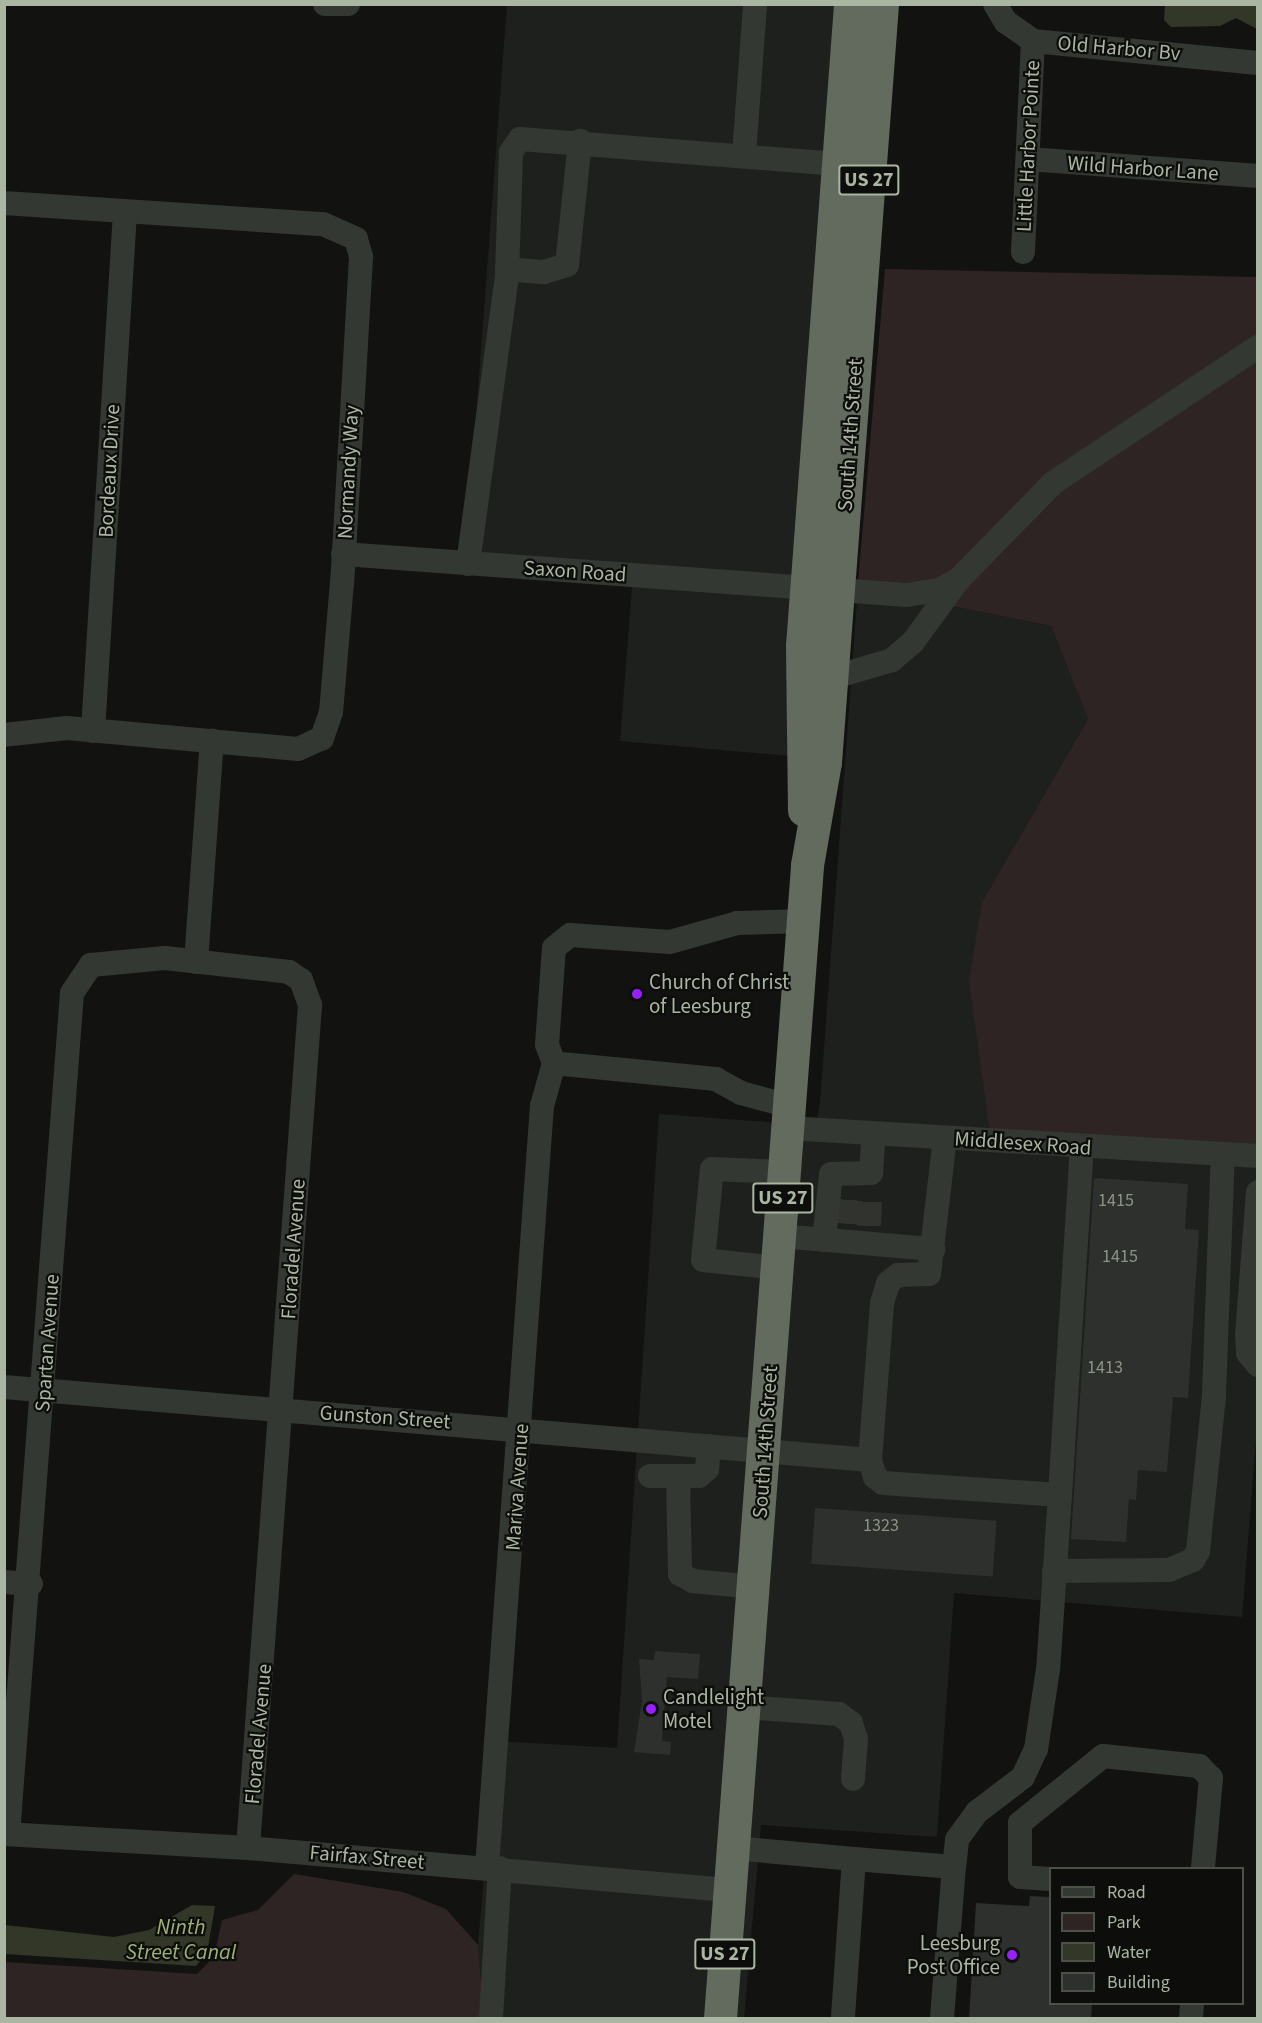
<!DOCTYPE html>
<style>
body{margin:0}
#map{position:relative;width:1262px;height:2023px;overflow:hidden;background:#121311;font-family:"Source Sans 3",sans-serif}
div>[style]{position:absolute}
.built>*{inset:0;background:#1e201d}
.green>*{inset:0;background:#2e2423}
.water>*{inset:0;background:#323727}
.building>*{inset:0;background:#2d302c;transform-origin:0 0}
.minor-tunnel>*{height:24px;margin-top:-12px;transform-origin:0;background:repeating-linear-gradient(90deg,#30332e 0 24px,transparent 0 36px)}
.minor>*{height:24px;margin:-12px;padding:0 12px;transform-origin:12px;border-radius:12px;background:#343832}
.highway>*{height:33px;margin:-16.5px;padding:0 16.5px;transform-origin:16.5px;border-radius:16.5px;background:#636a5e}
.dots>*{width:16px;height:16px;translate:-50% -50%;box-sizing:border-box;border:3px solid #0d0e0c;border-radius:50%}
span{translate:-50% -50%;white-space:nowrap;text-align:center;line-height:1.15;-webkit-text-stroke:4.5px #0d0e0c;paint-order:stroke}
.number-label{font-size:18px;color:#8b9484}
.number-label span{-webkit-text-stroke-width:0}
.shield-label span{padding:2px 4px;background:#0d0e0c;border:2px solid;border-radius:4px;-webkit-text-stroke-width:0}
.shield-label{font-size:20px;color:#aab5a2;font-weight:700}
.street-label{font-size:21px;color:#aab5a2}
.poi-label{font-size:21px;color:#aab5a2}
.left{translate:0 -50%;text-align:left}
.right{translate:-100% -50%;text-align:right}
.water-label{font-size:22px;color:#9eb276;font-style:italic}
.frame{position:absolute;inset:0;border:6px solid #aab5a2;pointer-events:none}
.legend{position:absolute;left:1049px;top:1867px;width:195px;height:138px;box-sizing:border-box;background:#0d0e0c;border:2px solid #4c5148;margin:0;padding:8px 10px;list-style:none;font-size:18px;color:#aab5a2}
.legend li{display:flex;align-items:center;gap:12px;height:30px}
.legend b{width:30px;border:2px solid #4c5148}
</style>
<div id="map">
<div class="built">
<i style="clip-path:polygon(507px 5px,840px 5px,791px 756px,620px 741px,633px 574px,465px 561px)"></i>
<i style="clip-path:polygon(857px 601px,932px 602px,1051px 626px,1088px 719px,982px 902px,1257px 1161px,1258px 1414px,1242px 1617px,954px 1593px,937px 1837px,761px 1825px,744px 2018px,728px 2018px,796px 1125px,816px 1126px,820px 1103px)"></i>
<i style="clip-path:polygon(659px 1114px,780px 1123px,712px 2018px,484px 2018px,478px 1945px,496px 1741px,617px 1748px)"></i>
</div>
<div class="green">
<i style="clip-path:polygon(885px 269px,1257px 277px,1257px 336px,954px 571px,924px 585px,858px 583px)"></i>
<i style="clip-path:polygon(1257px 357px,1257px 1161px,991px 1140px,969px 981px,982px 902px,1088px 719px,1051px 626px,932px 602px,1057px 491px)"></i>
<i style="clip-path:polygon(294px 1874px,403px 1892px,446px 1909px,478px 1945px,484px 2018px,5px 2018px,4px 1962px,197px 1974px,214px 1957px,222px 1920px,258px 1910px)"></i>
</div>
<div class="water">
<i style="clip-path:polygon(1165px 5px,1257px 5px,1257px 29px,1236px 18px,1220px 26px,1171px 27px,1164px 20px)"></i>
<i style="clip-path:polygon(192px 1905px,215px 1906px,207px 1953px,196px 1966px,5px 1954px,5px 1925px,114px 1937px,149px 1930px)"></i>
</div>
<div class="building">
<i style="clip-path:polygon(1094px 1178px,1188px 1184px,1185px 1229px,1199px 1230px,1188px 1398px,1173px 1397px,1167px 1472px,1138px 1470px,1136px 1500px,1129px 1499px,1126px 1542px,1071px 1539px)"></i>
<i style="left:815px;top:1508px;width:182px;height:56px;rotate:4deg"></i>
<i style="clip-path:polygon(655px 1651px,700px 1654px,698px 1679px,667px 1677px,662px 1741px,671px 1742px,670px 1755px,634px 1752px,642px 1701px,639px 1659px,654px 1660px)"></i>
<i style="clip-path:polygon(1030px 1896px,1050px 1897px,1050px 2004px,1092px 2004px,1091px 2019px,969px 2019px,976px 1903px,1029px 1906px)"></i>
</div>
<div class="minor-tunnel">
<i style="left:849px;top:1224px;width:29px;rotate:-86deg"></i>
<i style="left:869px;top:1226px;width:30px;rotate:-88deg"></i>
</div>
<div class="minor">
<i style="left:325px;top:4px;width:23px"></i>
<i style="left:995px;top:4px;width:21px;rotate:59deg"></i>
<i style="left:1006px;top:22px;width:33px;rotate:35deg"></i>
<i style="left:1033px;top:41px;width:226px;rotate:5.6deg"></i>
<i style="left:744px;top:155px;width:150px;rotate:-85.8deg"></i>
<i style="left:1028px;top:159px;width:231px;rotate:4.2deg"></i>
<i style="left:4px;top:203px;width:320px;rotate:3.8deg"></i>
<i style="left:323px;top:224px;width:36px;rotate:24deg"></i>
<i style="left:356px;top:239px;width:19px;rotate:74deg"></i>
<i style="left:361px;top:257px;width:326px;rotate:93.3deg"></i>
<i style="left:342px;top:582px;width:130px;rotate:94.8deg"></i>
<i style="left:331px;top:712px;width:28px;rotate:109deg"></i>
<i style="left:322px;top:738px;width:26px;rotate:155deg"></i>
<i style="left:298px;top:749px;width:232px;rotate:-174.8deg"></i>
<i style="left:67px;top:728px;width:63px;rotate:173.7deg"></i>
<i style="left:1023px;top:252px;width:211px;rotate:-87.3deg"></i>
<i style="left:507px;top:269px;width:37px;rotate:5deg"></i>
<i style="left:544px;top:272px;width:24px;rotate:-17deg"></i>
<i style="left:567px;top:265px;width:125px;rotate:-84deg"></i>
<i style="left:343px;top:554px;width:565px;rotate:4.16deg"></i>
<i style="left:907px;top:595px;width:33px;rotate:-9deg"></i>
<i style="left:940px;top:590px;width:22px;rotate:-30deg"></i>
<i style="left:468px;top:564px;width:292px;rotate:-82.3deg"></i>
<i style="left:507px;top:275px;width:123px;rotate:-88.1deg"></i>
<i style="left:511px;top:152px;width:16px;rotate:-55deg"></i>
<i style="left:520px;top:139px;width:319px;rotate:4.5deg"></i>
<i style="left:831px;top:678px;width:64px;rotate:-16.4deg"></i>
<i style="left:892px;top:660px;width:28px;rotate:-41deg"></i>
<i style="left:913px;top:642px;width:78px;rotate:-53.9deg"></i>
<i style="left:959px;top:579px;width:134px;rotate:-45.6deg"></i>
<i style="left:1053px;top:483px;width:246px;rotate:-33.6deg"></i>
<i style="left:93px;top:731px;width:520px;rotate:-86.47deg"></i>
<i style="left:196px;top:962px;width:222px;rotate:-85.9deg"></i>
<i style="left:789px;top:1106px;width:50px;rotate:-164.8deg"></i>
<i style="left:741px;top:1093px;width:29px;rotate:-151deg"></i>
<i style="left:716px;top:1079px;width:163px;rotate:-174.4deg"></i>
<i style="left:554px;top:1063px;width:19px;rotate:-111deg"></i>
<i style="left:547px;top:1045px;width:97px;rotate:-85.9deg"></i>
<i style="left:554px;top:948px;width:21px;rotate:-39deg"></i>
<i style="left:570px;top:935px;width:100px;rotate:4deg"></i>
<i style="left:670px;top:942px;width:70px;rotate:-15.8deg"></i>
<i style="left:737px;top:923px;width:67px;rotate:-1.7deg"></i>
<i style="left:788px;top:1128px;width:471px;rotate:3.4deg"></i>
<i style="left:1258px;top:1192px;width:142px;rotate:94.4deg"></i>
<i style="left:1247px;top:1334px;width:19px;rotate:87deg"></i>
<i style="left:1248px;top:1353px;width:16px;rotate:50deg"></i>
<i style="left:780px;top:1236px;width:154px;rotate:4.9deg"></i>
<i style="left:824px;top:1240px;width:66px;rotate:-83.9deg"></i>
<i style="left:831px;top:1174px;width:40px;rotate:-1.4deg"></i>
<i style="left:871px;top:1173px;width:39px;rotate:-86deg"></i>
<i style="left:778px;top:1268px;width:75px;rotate:-173.9deg"></i>
<i style="left:703px;top:1260px;width:91px;rotate:-84.4deg"></i>
<i style="left:712px;top:1169px;width:73px;rotate:2.4deg"></i>
<i style="left:4px;top:1387px;width:869px;rotate:4.82deg"></i>
<i style="left:870px;top:1460px;width:18px;rotate:74deg"></i>
<i style="left:875px;top:1477px;width:10px;rotate:37deg"></i>
<i style="left:883px;top:1483px;width:177px;rotate:3.9deg"></i>
<i style="left:1060px;top:1495px;width:174px;rotate:93.9deg"></i>
<i style="left:1048px;top:1669px;width:81px;rotate:98.5deg"></i>
<i style="left:1036px;top:1749px;width:31px;rotate:115deg"></i>
<i style="left:1023px;top:1777px;width:58px;rotate:142.7deg"></i>
<i style="left:977px;top:1812px;width:34px;rotate:126deg"></i>
<i style="left:957px;top:1840px;width:27px;rotate:96deg"></i>
<i style="left:954px;top:1867px;width:100px;rotate:-175.4deg"></i>
<i style="left:854px;top:1859px;width:159px;rotate:94deg"></i>
<i style="left:870px;top:1460px;width:157px;rotate:-85.6deg"></i>
<i style="left:882px;top:1303px;width:21px;rotate:-73deg"></i>
<i style="left:888px;top:1283px;width:13px;rotate:-39deg"></i>
<i style="left:898px;top:1275px;width:31px;rotate:-2deg"></i>
<i style="left:929px;top:1274px;width:137px;rotate:-83.3deg"></i>
<i style="left:650px;top:1476px;width:49px"></i>
<i style="left:699px;top:1476px;width:11px;rotate:-41deg"></i>
<i style="left:707px;top:1469px;width:23px;rotate:-85deg"></i>
<i style="left:678px;top:1477px;width:97px;rotate:88.8deg"></i>
<i style="left:680px;top:1574px;width:15px;rotate:28deg"></i>
<i style="left:693px;top:1581px;width:61px;rotate:5.6deg"></i>
<i style="left:1060px;top:1495px;width:349px;rotate:-86.4deg"></i>
<i style="left:1054px;top:1571px;width:115px;rotate:-0.5deg"></i>
<i style="left:1169px;top:1570px;width:26px;rotate:-23deg"></i>
<i style="left:1193px;top:1560px;width:10px;rotate:-61deg"></i>
<i style="left:1198px;top:1551px;width:157px;rotate:-84.1deg"></i>
<i style="left:1214px;top:1395px;width:241px;rotate:-87.9deg"></i>
<i style="left:4px;top:1582px;width:27px;rotate:4deg"></i>
<i style="left:745px;top:1707px;width:94px;rotate:4.3deg"></i>
<i style="left:839px;top:1714px;width:15px;rotate:37deg"></i>
<i style="left:851px;top:1723px;width:17px;rotate:73deg"></i>
<i style="left:856px;top:1739px;width:40px;rotate:94.3deg"></i>
<i style="left:4px;top:1834px;width:244px;rotate:3.3deg"></i>
<i style="left:248px;top:1848px;width:484px;rotate:5deg"></i>
<i style="left:8px;top:1834px;width:843px;rotate:-85.65deg"></i>
<i style="left:72px;top:993px;width:34px;rotate:-56deg"></i>
<i style="left:91px;top:965px;width:74px;rotate:-5.4deg"></i>
<i style="left:165px;top:958px;width:125px;rotate:6.4deg"></i>
<i style="left:289px;top:972px;width:14px;rotate:34deg"></i>
<i style="left:301px;top:980px;width:27px;rotate:70deg"></i>
<i style="left:310px;top:1005px;width:845px;rotate:94.21deg"></i>
<i style="left:733px;top:1848px;width:121px;rotate:5.2deg"></i>
<i style="left:487px;top:1867px;width:763px;rotate:-85.87deg"></i>
<i style="left:542px;top:1106px;width:45px;rotate:-74.4deg"></i>
<i style="left:1050px;top:1879px;width:30px;rotate:-176deg"></i>
<i style="left:1020px;top:1877px;width:54px;rotate:-90deg"></i>
<i style="left:1020px;top:1823px;width:107px;rotate:-38.9deg"></i>
<i style="left:1103px;top:1756px;width:97px;rotate:5.9deg"></i>
<i style="left:1199px;top:1766px;width:17px;rotate:45deg"></i>
<i style="left:1211px;top:1778px;width:90px;rotate:95.1deg"></i>
<i style="left:491px;top:2018px;width:150px;rotate:-86.6deg"></i>
<i style="left:942px;top:2018px;width:151px;rotate:-85.5deg"></i>
<i style="left:1191px;top:2018px;width:14px;rotate:-86deg"></i>
</div>
<div class="highway">
<i style="left:804px;top:810px;width:164px;rotate:-90.7deg"></i>
<i style="left:802px;top:646px;width:644px;rotate:-85.72deg"></i>
<i style="left:720px;top:2018px;width:1156px;rotate:-85.68deg"></i>
<i style="left:807px;top:865px;width:105px;rotate:-80.1deg"></i>
<i style="left:825px;top:762px;width:760px;rotate:-85.7deg"></i>
</div>
<div class="dots">
<i style="left:637px;top:994px;background:#9621fb"></i>
<i style="left:651px;top:1709px;background:#9621fb"></i>
<i style="left:1012px;top:1955px;background:#9621fb"></i>
</div>
<div class="number-label">
<span style="left:1116px;top:1201px">1415</span>
<span style="left:1120px;top:1257px">1415</span>
<span style="left:1105px;top:1368px">1413</span>
<span style="left:881px;top:1526px">1323</span>
</div>
<div class="shield-label">
<span style="left:869px;top:180px">US 27</span>
<span style="left:783px;top:1198px">US 27</span>
<span style="left:725px;top:1954px">US 27</span>
</div>
<div class="street-label">
<span style="left:1119px;top:48px;rotate:5deg">Old Harbor Bv</span>
<span style="left:1028px;top:146px;rotate:-87deg">Little Harbor Pointe</span>
<span style="left:1143px;top:168px;rotate:4deg">Wild Harbor Lane</span>
<span style="left:850px;top:435px;rotate:-86deg">South 14th Street</span>
<span style="left:109px;top:471px;rotate:-87deg">Bordeaux Drive</span>
<span style="left:348px;top:472px;rotate:-87deg">Normandy Way</span>
<span style="left:575px;top:571px;rotate:4deg">Saxon Road</span>
<span style="left:1023px;top:1143px;rotate:4deg">Middlesex Road</span>
<span style="left:293px;top:1249px;rotate:-86deg">Floradel Avenue</span>
<span style="left:47px;top:1343px;rotate:-86deg">Spartan Avenue</span>
<span style="left:385px;top:1417px;rotate:4deg">Gunston Street</span>
<span style="left:765px;top:1442px;rotate:-86deg">South 14th Street</span>
<span style="left:517px;top:1487px;rotate:-86deg">Mariva Avenue</span>
<span style="left:258px;top:1734px;rotate:-85deg">Floradel Avenue</span>
<span style="left:367px;top:1857px;rotate:5deg">Fairfax Street</span>
</div>
<div class="poi-label">
<span class="left" style="left:649px;top:994px">Church of Christ<br>of Leesburg</span>
<span class="left" style="left:663px;top:1709px">Candlelight<br>Motel</span>
<span class="right" style="left:1000px;top:1955px">Leesburg<br>Post Office</span>
</div>
<div class="water-label">
<span style="left:181px;top:1940px">Ninth<br>Street Canal</span>
</div>
<div class="frame"></div>
<ul class="legend">
<li><b style="height:8px;background:#343832"></b>Road</li>
<li><b style="height:16px;background:#2e2423"></b>Park</li>
<li><b style="height:16px;background:#323727"></b>Water</li>
<li><b style="height:16px;background:#2d302c"></b>Building</li>
</ul>
</div>
